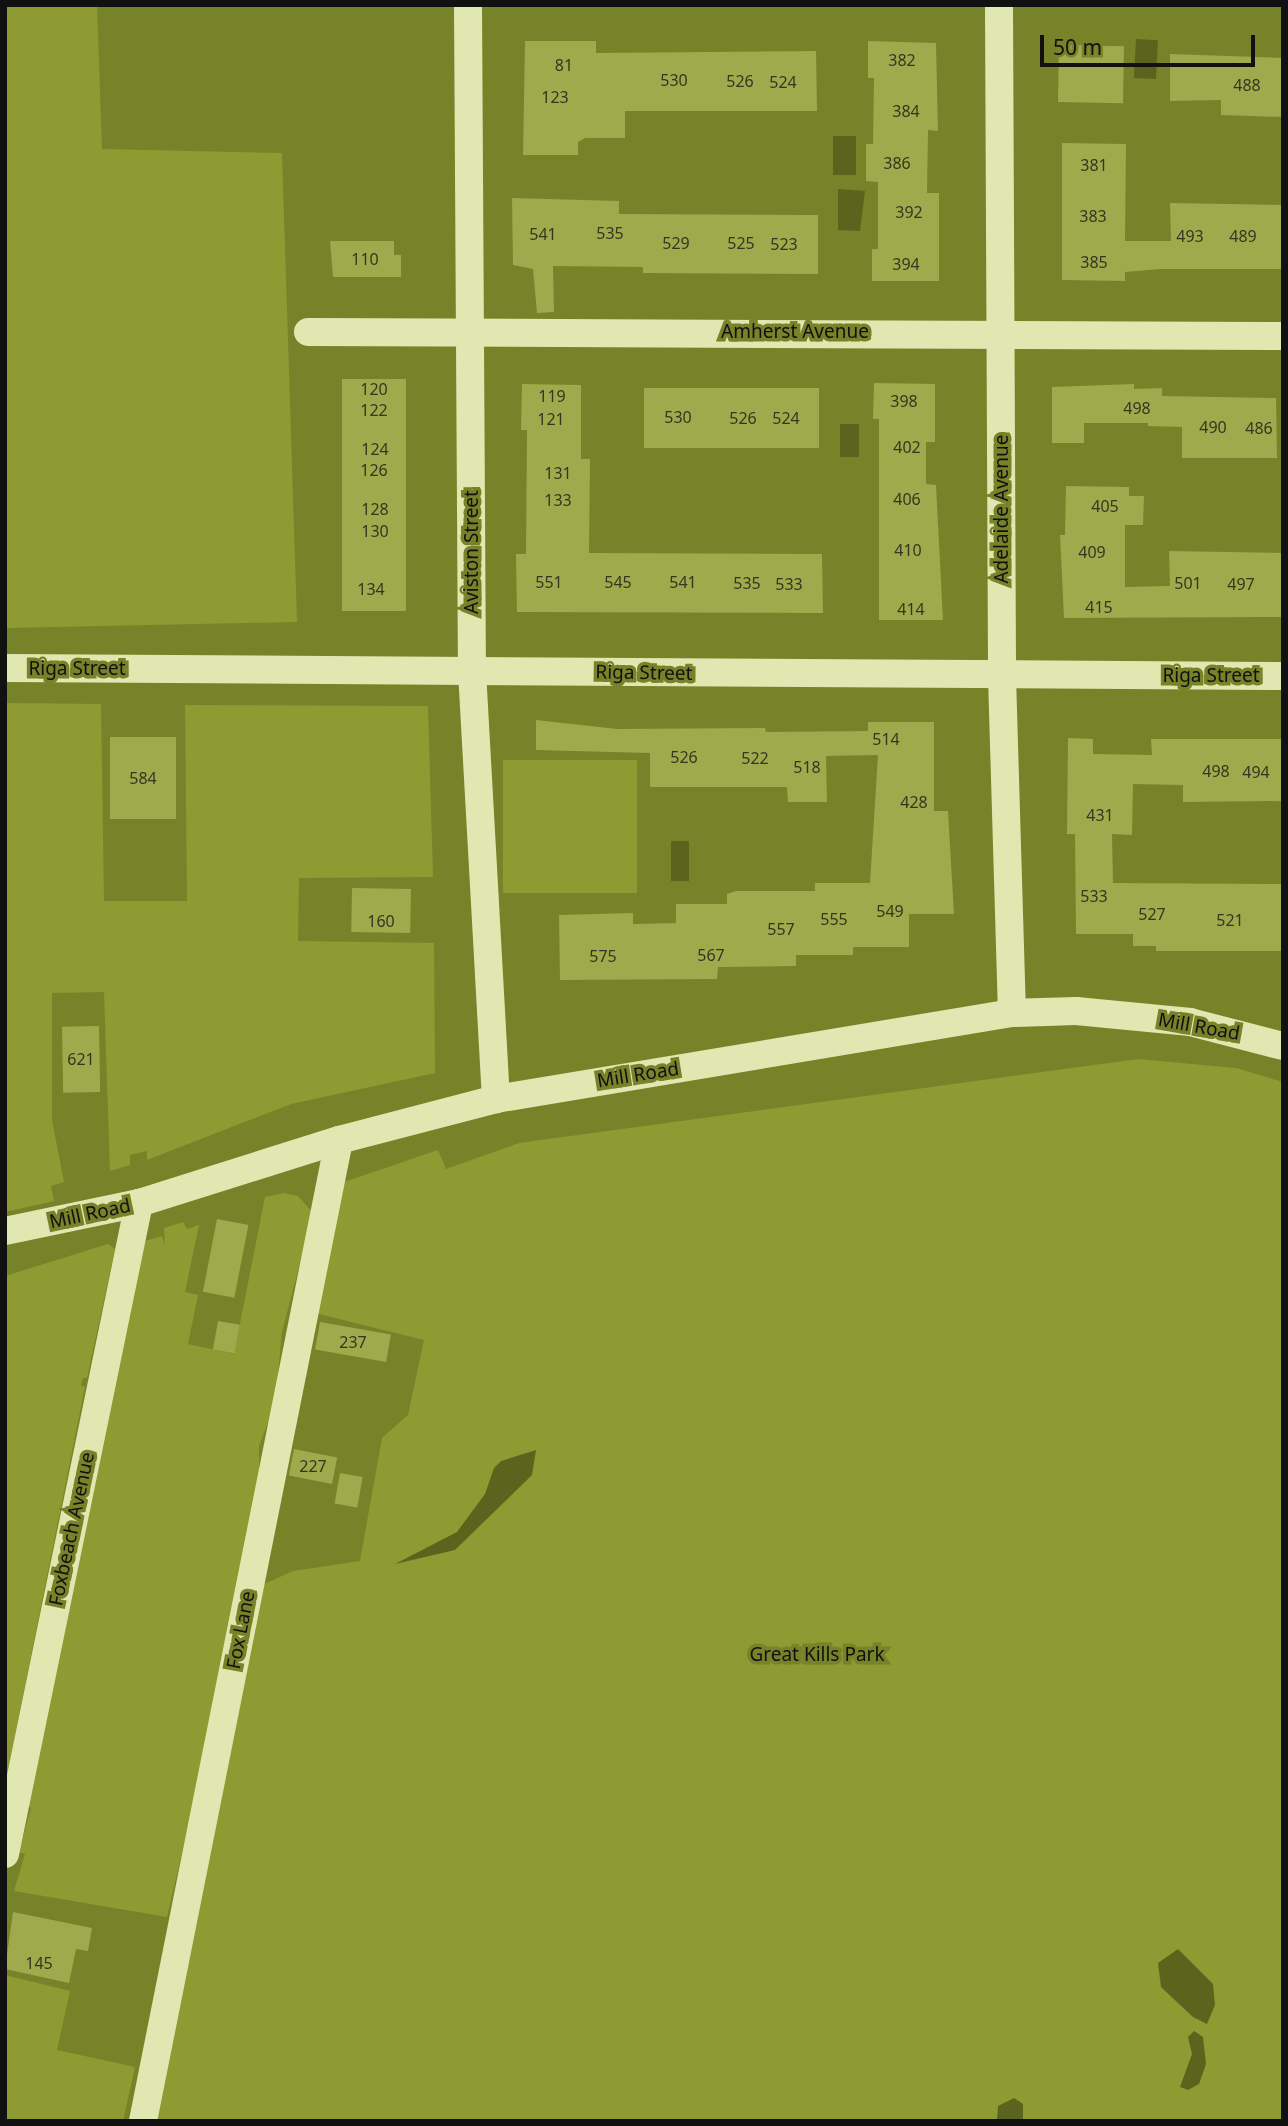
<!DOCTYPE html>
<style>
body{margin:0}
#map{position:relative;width:1288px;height:2126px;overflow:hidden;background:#778328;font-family:"Noto Sans",sans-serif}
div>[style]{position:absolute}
.green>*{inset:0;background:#8e9b32;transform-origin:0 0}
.water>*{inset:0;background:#5a641c;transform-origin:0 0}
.building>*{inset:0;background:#9eaa4c;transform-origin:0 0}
.minor>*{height:28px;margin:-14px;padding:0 14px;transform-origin:14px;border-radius:14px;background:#e1e7b1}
span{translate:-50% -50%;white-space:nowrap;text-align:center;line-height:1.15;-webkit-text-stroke:7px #778328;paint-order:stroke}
.number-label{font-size:16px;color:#343720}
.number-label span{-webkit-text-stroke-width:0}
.street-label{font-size:19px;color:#111}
.park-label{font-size:19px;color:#111}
.frame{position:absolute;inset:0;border:7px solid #111;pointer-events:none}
.scale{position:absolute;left:1040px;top:35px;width:215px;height:32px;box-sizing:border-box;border:4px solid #111;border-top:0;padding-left:9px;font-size:21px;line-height:24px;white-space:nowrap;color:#111;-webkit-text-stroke:5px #778328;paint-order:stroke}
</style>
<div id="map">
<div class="green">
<i style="clip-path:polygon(5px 5px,97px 5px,102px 149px,282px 153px,297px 622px,5px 628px)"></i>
<i style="clip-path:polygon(5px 703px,101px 704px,104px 901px,187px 901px,185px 705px,428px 706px,433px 877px,299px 878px,298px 941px,434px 943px,435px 1073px,291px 1104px,147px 1160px,147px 1151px,130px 1155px,130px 1165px,110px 1171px,104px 992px,52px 993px,52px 1120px,64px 1182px,51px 1186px,54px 1201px,5px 1212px)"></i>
<i style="left:503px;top:760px;width:134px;height:133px"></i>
<i style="clip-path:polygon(1138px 1059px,1236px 1068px,1283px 1082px,1283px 2121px,154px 2121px,262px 1585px,293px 1571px,360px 1561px,382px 1438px,408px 1415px,424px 1340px,315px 1313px,341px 1183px,438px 1150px,446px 1169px,519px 1143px)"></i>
<i style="clip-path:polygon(284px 1193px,298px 1196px,313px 1213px,282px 1332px,275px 1404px,259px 1446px,259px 1481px,237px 1616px,167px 1917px,14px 1891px,25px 1854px,19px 1852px,31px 1808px,26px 1805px,145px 1241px,162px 1236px,165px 1246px,164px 1228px,183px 1222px,187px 1229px,199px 1225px,185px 1292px,198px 1295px,188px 1344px,234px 1354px,265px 1197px)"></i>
<i style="clip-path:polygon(108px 1244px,115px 1249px,87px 1378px,83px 1378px,81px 1385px,85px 1387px,5px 1786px,5px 1276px)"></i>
<i style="clip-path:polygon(5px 1975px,70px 1991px,57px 2050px,135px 2067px,123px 2121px,5px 2121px)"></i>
</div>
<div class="water">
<i style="left:1136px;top:39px;width:22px;height:39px;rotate:3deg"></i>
<i style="left:856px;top:136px;width:39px;height:23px;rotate:90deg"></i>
<i style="clip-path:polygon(838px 189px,865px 191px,860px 231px,838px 230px)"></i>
<i style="left:840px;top:424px;width:19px;height:33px"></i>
<i style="left:671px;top:841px;width:18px;height:40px"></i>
<i style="clip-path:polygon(536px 1450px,532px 1475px,455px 1550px,395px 1564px,457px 1532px,485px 1494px,494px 1468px,501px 1461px)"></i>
<i style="clip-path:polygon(1178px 1949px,1213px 1984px,1215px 2005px,1207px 2024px,1193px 2017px,1161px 1987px,1158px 1963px)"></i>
<i style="clip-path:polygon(1194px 2031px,1203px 2037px,1206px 2064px,1199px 2084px,1188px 2090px,1180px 2087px,1192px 2054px,1188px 2037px)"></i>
<i style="clip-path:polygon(1014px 2098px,1023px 2104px,1023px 2121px,997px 2121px,998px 2106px)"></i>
</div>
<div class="building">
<i style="clip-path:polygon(525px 41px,596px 41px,596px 53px,816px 51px,817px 111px,625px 111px,625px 138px,585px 138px,578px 142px,578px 155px,523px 155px)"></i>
<i style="clip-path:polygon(868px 41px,936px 43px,938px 131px,928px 130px,927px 193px,939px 193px,939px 281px,872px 281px,872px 249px,878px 249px,878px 182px,866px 181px,866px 144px,873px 144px,874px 78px,868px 78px)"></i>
<i style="left:1059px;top:45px;width:65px;height:57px;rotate:1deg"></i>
<i style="clip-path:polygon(1170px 54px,1283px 58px,1283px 117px,1221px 115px,1221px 100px,1170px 101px)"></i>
<i style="clip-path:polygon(1062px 143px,1126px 144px,1125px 241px,1171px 241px,1170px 203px,1283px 205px,1283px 269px,1161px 269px,1125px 272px,1125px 281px,1062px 280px)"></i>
<i style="clip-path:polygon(512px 198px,619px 201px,619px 214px,818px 215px,818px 274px,643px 273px,643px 267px,553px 266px,554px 312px,537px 313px,533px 269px,513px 265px)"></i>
<i style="clip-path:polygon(330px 241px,394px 241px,394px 255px,401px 255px,401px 277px,333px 277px)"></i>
<i style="left:342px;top:379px;width:64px;height:232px"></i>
<i style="clip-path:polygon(874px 383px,935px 384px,935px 442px,926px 442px,926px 484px,936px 485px,943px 620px,879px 620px,879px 419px,873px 419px)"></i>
<i style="clip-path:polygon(522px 384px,581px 385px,581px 459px,590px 459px,589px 553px,822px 554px,823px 613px,517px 612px,516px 554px,526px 554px,527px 430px,521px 430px)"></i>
<i style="clip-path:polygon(1134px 384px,1134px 389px,1162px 388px,1162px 396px,1276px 398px,1277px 458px,1182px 458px,1182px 427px,1148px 426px,1148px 423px,1084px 423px,1084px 443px,1052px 443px,1052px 387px)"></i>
<i style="left:644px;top:388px;width:175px;height:60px"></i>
<i style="clip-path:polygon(1066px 486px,1129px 487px,1129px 496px,1144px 496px,1143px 525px,1125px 525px,1125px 587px,1170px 586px,1169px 551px,1283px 553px,1283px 617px,1064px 618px,1060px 535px,1065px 535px)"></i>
<i style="clip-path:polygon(536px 720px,617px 729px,765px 728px,766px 732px,868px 731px,868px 722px,934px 722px,934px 811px,948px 811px,954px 914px,909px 914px,909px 947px,853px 947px,853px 955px,796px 955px,796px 966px,718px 967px,717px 979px,560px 980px,559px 915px,633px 913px,633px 924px,676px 923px,676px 904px,727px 904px,727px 894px,736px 891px,815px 891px,815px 883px,870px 883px,878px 755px,826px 756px,827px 802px,788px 802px,787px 787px,650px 787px,650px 753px,536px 750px)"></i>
<i style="left:110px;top:737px;width:66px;height:82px"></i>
<i style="clip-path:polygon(1068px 738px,1093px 739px,1093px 754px,1152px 755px,1151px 739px,1283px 739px,1283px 801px,1183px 802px,1183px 785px,1133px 784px,1132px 835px,1112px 834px,1113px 883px,1283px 884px,1283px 951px,1156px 951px,1156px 946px,1133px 946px,1133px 934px,1076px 934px,1075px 834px,1067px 834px)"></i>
<i style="left:352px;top:888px;width:59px;height:44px;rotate:1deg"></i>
<i style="left:99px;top:1026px;width:66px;height:37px;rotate:89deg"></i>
<i style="left:217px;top:1219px;width:32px;height:74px;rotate:11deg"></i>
<i style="left:218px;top:1321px;width:22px;height:29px;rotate:10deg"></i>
<i style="left:320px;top:1322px;width:72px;height:28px;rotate:10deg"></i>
<i style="left:294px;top:1449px;width:44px;height:27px;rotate:11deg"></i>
<i style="left:340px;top:1473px;width:23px;height:31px;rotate:10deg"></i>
<i style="clip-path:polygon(13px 1912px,92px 1928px,88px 1951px,76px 1949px,69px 1983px,5px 1969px)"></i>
</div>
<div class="minor">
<i style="left:468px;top:5px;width:666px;rotate:89.66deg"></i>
<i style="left:472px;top:671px;width:429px;rotate:86.8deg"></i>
<i style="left:999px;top:5px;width:672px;rotate:89.74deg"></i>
<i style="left:1002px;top:677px;width:336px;rotate:88.3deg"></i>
<i style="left:308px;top:332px;width:975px;rotate:0.24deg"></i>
<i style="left:5px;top:668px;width:1278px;rotate:0.36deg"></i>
<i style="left:5px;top:1231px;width:137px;rotate:-11.8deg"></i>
<i style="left:139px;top:1203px;width:210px;rotate:-17.5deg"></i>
<i style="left:339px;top:1140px;width:162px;rotate:-14.6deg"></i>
<i style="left:496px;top:1099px;width:523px;rotate:-9.46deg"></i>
<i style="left:1012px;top:1013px;width:64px;rotate:-1.8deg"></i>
<i style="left:1076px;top:1011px;width:115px;rotate:5.5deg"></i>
<i style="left:1190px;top:1022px;width:96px;rotate:14.5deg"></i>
<i style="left:5px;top:1854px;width:665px;rotate:-78.37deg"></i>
<i style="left:143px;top:2121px;width:1000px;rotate:-78.7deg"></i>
</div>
<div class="number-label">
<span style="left:902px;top:60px">382</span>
<span style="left:564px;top:65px">81</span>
<span style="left:674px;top:80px">530</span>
<span style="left:740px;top:81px">526</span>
<span style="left:783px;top:82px">524</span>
<span style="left:1247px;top:85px">488</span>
<span style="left:555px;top:97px">123</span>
<span style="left:906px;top:111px">384</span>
<span style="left:897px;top:163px">386</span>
<span style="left:1094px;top:165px">381</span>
<span style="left:909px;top:212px">392</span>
<span style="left:1093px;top:216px">383</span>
<span style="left:610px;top:233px">535</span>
<span style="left:543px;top:234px">541</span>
<span style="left:1190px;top:236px">493</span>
<span style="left:1243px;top:236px">489</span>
<span style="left:676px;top:243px">529</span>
<span style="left:741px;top:243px">525</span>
<span style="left:784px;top:244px">523</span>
<span style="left:365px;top:259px">110</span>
<span style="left:1094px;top:262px">385</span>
<span style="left:906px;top:264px">394</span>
<span style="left:374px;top:389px">120</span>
<span style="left:552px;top:396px">119</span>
<span style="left:904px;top:401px">398</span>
<span style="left:1137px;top:408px">498</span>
<span style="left:374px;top:410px">122</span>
<span style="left:678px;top:417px">530</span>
<span style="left:743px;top:418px">526</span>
<span style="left:786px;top:418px">524</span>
<span style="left:551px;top:419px">121</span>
<span style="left:1213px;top:427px">490</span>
<span style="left:1259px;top:428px">486</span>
<span style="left:907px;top:447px">402</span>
<span style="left:375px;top:449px">124</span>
<span style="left:374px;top:470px">126</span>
<span style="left:558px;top:473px">131</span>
<span style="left:907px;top:499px">406</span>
<span style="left:558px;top:500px">133</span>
<span style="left:1105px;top:506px">405</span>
<span style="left:375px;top:509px">128</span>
<span style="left:375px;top:531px">130</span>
<span style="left:908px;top:550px">410</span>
<span style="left:1092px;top:552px">409</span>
<span style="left:549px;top:582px">551</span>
<span style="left:618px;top:582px">545</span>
<span style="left:683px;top:582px">541</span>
<span style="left:747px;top:583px">535</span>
<span style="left:1188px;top:583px">501</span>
<span style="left:789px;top:584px">533</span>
<span style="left:1241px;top:584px">497</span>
<span style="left:371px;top:589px">134</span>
<span style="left:1099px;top:607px">415</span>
<span style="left:911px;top:609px">414</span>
<span style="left:886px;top:739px">514</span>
<span style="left:684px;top:757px">526</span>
<span style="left:755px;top:758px">522</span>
<span style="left:807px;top:767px">518</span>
<span style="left:1216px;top:771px">498</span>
<span style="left:1256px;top:772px">494</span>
<span style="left:143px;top:778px">584</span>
<span style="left:914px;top:802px">428</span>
<span style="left:1100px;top:815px">431</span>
<span style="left:1094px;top:896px">533</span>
<span style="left:890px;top:911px">549</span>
<span style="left:1152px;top:914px">527</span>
<span style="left:834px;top:919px">555</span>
<span style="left:1230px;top:920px">521</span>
<span style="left:381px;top:921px">160</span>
<span style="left:781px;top:929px">557</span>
<span style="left:711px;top:955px">567</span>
<span style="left:603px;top:956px">575</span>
<span style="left:81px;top:1059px">621</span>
<span style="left:353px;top:1342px">237</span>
<span style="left:313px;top:1466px">227</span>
<span style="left:39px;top:1963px">145</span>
</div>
<div class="street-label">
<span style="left:795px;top:332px">Amherst Avenue</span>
<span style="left:1002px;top:509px;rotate:-90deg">Adelaide Avenue</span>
<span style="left:472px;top:552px;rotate:-90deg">Aviston Street</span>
<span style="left:77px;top:669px">Riga Street</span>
<span style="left:644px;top:673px;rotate:1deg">Riga Street</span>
<span style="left:1211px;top:676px">Riga Street</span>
<span style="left:1199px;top:1027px;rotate:10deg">Mill Road</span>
<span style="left:638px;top:1075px;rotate:-9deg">Mill Road</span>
<span style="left:90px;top:1214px;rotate:-12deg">Mill Road</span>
<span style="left:72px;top:1529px;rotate:-78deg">Foxbeach Avenue</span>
<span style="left:241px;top:1630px;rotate:-79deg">Fox Lane</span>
</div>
<div class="park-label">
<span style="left:817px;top:1655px">Great Kills Park</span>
</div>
<div class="frame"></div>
<div class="scale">50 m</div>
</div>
